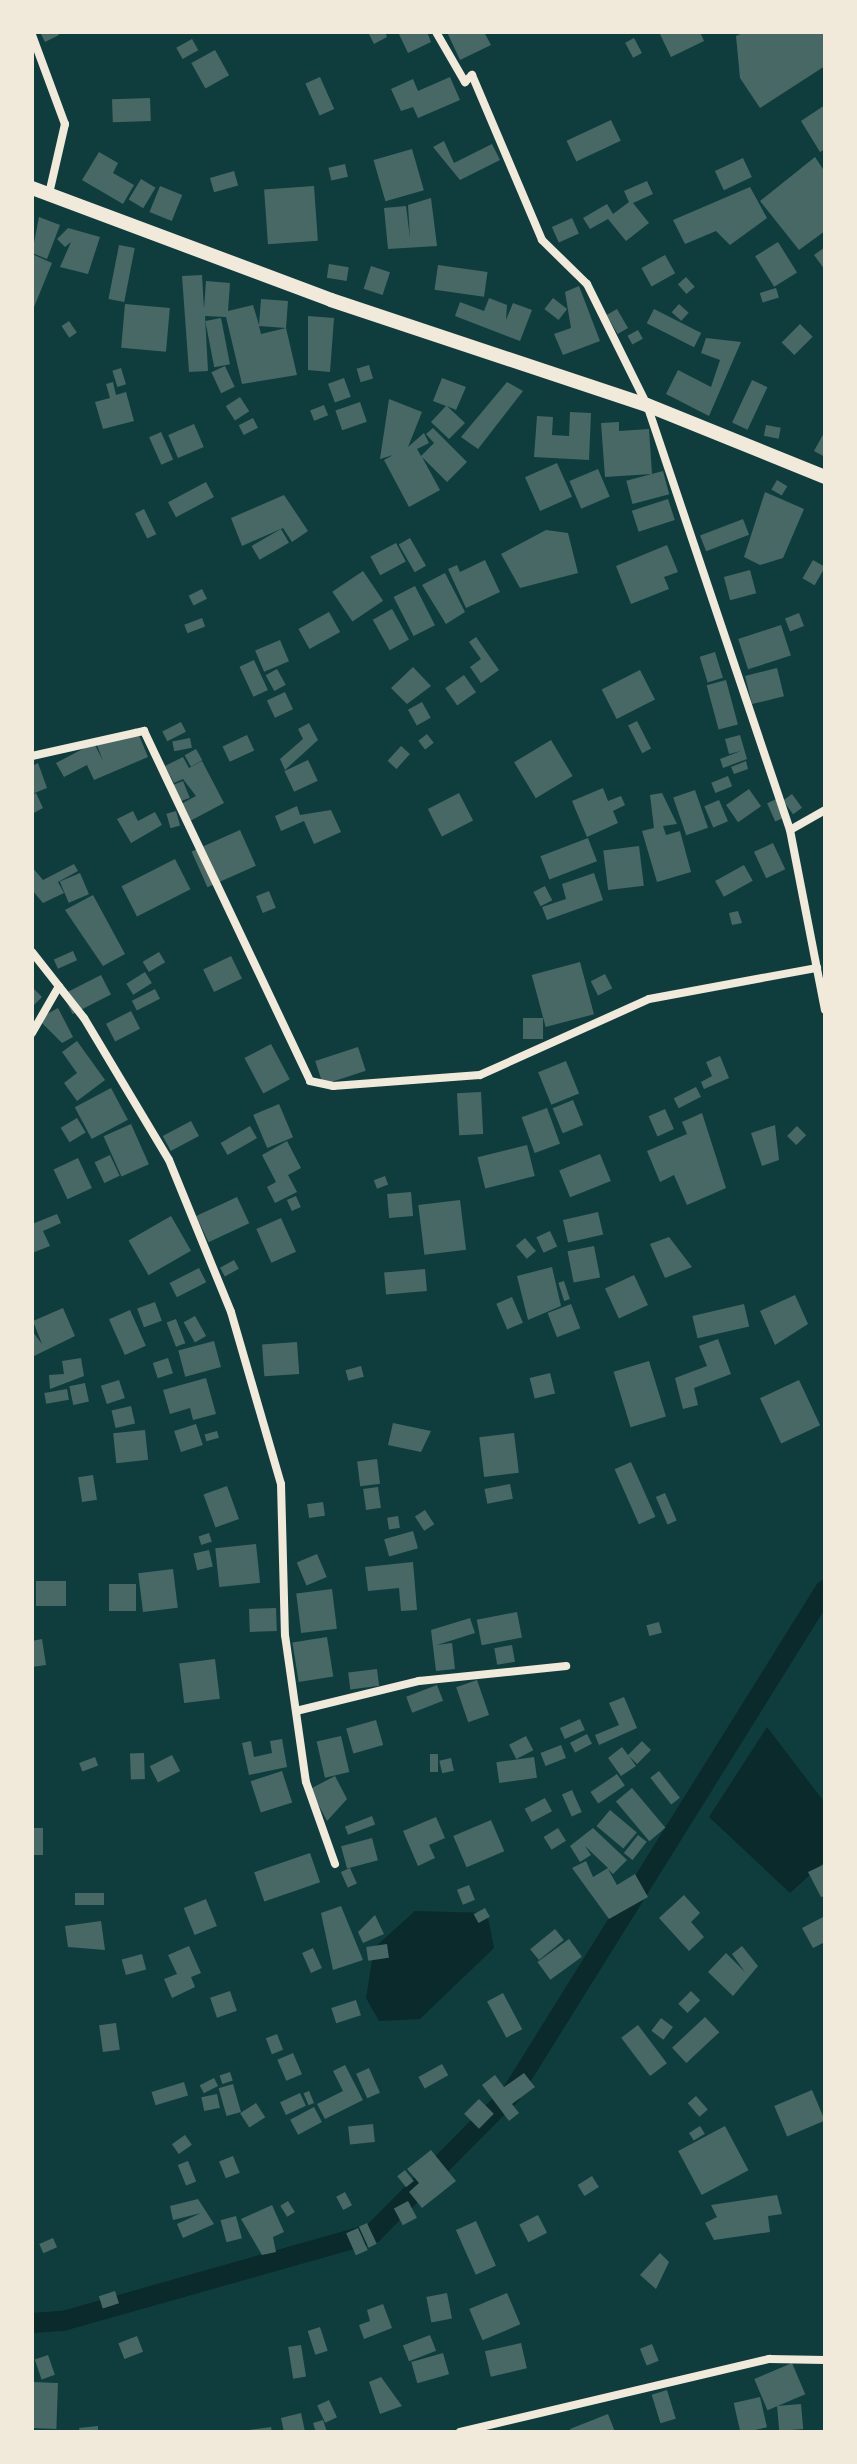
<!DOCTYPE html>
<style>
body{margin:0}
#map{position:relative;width:857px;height:2464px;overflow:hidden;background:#0f3d3e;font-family:"Playfair Display",serif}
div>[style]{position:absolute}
.water>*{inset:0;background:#0a2a2b}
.canal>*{height:20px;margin:-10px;padding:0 10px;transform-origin:10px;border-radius:10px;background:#0a2a2b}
.building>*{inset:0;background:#486865;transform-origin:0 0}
.minor>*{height:8px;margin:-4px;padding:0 4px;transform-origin:4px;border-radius:4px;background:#f1e9da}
.secondary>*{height:14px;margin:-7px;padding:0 7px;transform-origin:7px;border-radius:7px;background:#f1e9da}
span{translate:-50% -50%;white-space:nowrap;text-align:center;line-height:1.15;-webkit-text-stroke:8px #f1e9da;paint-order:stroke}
.frame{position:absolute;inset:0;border:34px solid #f1e9da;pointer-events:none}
</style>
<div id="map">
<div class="water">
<i style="clip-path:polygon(767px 1727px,825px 1803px,825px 1861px,790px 1893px,709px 1817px)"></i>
<i style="clip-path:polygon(415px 1911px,487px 1913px,494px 1948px,420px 2019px,379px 2021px,366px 1998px,374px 1948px)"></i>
</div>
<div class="canal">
<i style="left:32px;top:2323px;width:31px;rotate:-4deg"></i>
<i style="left:63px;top:2321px;width:322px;rotate:-15.8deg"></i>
<i style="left:373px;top:2233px;width:196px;rotate:-45.2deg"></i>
<i style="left:511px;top:2094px;width:594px;rotate:-58.08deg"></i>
</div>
<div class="building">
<i style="clip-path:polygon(40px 32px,58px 32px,59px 35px,45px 42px)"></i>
<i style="clip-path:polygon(368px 32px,385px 32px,387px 37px,374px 44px)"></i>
<i style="clip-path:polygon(398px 32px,427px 32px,431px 42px,408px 53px)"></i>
<i style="clip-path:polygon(447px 32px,484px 32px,491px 45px,460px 60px)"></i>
<i style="clip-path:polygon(659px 32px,700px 32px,704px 41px,671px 57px)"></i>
<i style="clip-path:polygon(745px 32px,825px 32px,825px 66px,760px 108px,740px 78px,736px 36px)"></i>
<i style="left:634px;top:38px;width:17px;height:10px;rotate:62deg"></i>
<i style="left:192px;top:39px;width:13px;height:18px;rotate:61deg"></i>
<i style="left:215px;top:50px;width:29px;height:27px;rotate:61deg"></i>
<i style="left:320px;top:77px;width:35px;height:16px;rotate:66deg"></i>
<i style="clip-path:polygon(450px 77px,460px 100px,418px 118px,413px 107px,401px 111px,391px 89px,413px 79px,418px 91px)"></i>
<i style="left:150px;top:98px;width:23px;height:38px;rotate:88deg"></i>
<i style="clip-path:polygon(825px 105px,825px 149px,820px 152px,801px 121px)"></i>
<i style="left:611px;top:120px;width:23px;height:49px;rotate:65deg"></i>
<i style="clip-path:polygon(444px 141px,454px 163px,492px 144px,500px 160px,460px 180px,433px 147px)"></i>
<i style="left:412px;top:149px;width:43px;height:40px;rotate:74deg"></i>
<i style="clip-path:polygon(99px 152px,118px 163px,113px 173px,134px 185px,123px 204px,82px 180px)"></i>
<i style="clip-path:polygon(815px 157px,825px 172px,825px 231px,799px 250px,760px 201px)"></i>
<i style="left:743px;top:158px;width:21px;height:31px;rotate:65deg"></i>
<i style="left:345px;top:164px;width:13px;height:17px;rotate:77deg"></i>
<i style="left:234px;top:171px;width:15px;height:25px;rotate:74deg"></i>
<i style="left:141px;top:179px;width:17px;height:24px;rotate:31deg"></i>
<i style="clip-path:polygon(647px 181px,653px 194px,633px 203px,649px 223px,626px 241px,608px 219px,590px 229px,583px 218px,607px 204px,613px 214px,629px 202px,624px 191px)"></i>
<i style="left:160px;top:186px;width:24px;height:28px;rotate:22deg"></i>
<i style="left:314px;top:186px;width:55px;height:50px;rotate:86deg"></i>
<i style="clip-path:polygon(750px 187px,767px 218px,730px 245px,716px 231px,685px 244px,673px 220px)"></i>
<i style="clip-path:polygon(431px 198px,437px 246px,388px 249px,384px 208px,406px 206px,410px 238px,408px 205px)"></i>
<i style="clip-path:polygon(39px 217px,60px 225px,47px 259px,32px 253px)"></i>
<i style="left:572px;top:218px;width:17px;height:22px;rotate:66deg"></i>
<i style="clip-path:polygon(68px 228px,100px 237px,88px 274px,60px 267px,71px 242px,65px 247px,57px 239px)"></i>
<i style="left:778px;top:242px;width:36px;height:27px;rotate:58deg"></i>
<i style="left:119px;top:245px;width:16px;height:55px;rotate:11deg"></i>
<i style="clip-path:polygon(825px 247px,825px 270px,814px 255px)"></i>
<i style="clip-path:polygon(32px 254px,52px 263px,32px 312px)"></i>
<i style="left:665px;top:255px;width:21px;height:27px;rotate:61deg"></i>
<i style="left:329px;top:264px;width:20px;height:14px;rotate:9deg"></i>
<i style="left:438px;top:265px;width:50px;height:25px;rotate:8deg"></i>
<i style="left:371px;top:266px;width:20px;height:24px;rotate:18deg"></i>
<i style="clip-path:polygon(202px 275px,204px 309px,206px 281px,230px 283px,228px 311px,253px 305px,259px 325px,261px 299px,288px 301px,286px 328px,259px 326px,261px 334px,286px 328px,297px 375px,242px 384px,226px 317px,205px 316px,208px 371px,189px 372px,182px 276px)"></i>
<i style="left:686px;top:277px;width:13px;height:11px;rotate:48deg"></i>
<i style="clip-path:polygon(579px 286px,600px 341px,563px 355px,554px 334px,571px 328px,565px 292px)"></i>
<i style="left:776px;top:288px;width:10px;height:17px;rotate:73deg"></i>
<i style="clip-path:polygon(489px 298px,507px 305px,506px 320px,513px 303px,532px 310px,520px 341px,455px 316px,460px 302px,484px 311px)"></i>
<i style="left:553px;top:298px;width:18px;height:14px;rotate:38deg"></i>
<i style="left:125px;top:304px;width:45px;height:44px;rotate:5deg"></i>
<i style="left:679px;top:304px;width:13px;height:11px;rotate:42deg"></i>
<i style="left:617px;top:309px;width:22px;height:12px;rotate:60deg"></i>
<i style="left:654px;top:309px;width:53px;height:16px;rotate:27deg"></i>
<i style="clip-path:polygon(308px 316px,334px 318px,330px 372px,308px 370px)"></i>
<i style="left:221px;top:318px;width:47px;height:16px;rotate:79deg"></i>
<i style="left:69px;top:321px;width:14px;height:9px;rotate:56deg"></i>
<i style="left:800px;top:324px;width:18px;height:26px;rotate:45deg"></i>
<i style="left:638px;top:330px;width:10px;height:12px;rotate:61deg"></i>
<i style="clip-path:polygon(706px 338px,741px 342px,709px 416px,666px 394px,678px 370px,711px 387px,720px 360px,701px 353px)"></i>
<i style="left:369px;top:365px;width:14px;height:13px;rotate:73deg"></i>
<i style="left:225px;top:366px;width:23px;height:15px;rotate:65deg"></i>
<i style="left:121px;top:368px;width:17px;height:9px;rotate:73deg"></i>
<i style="left:344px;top:378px;width:20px;height:17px;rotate:70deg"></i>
<i style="clip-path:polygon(442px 378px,466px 387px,456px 410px,447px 406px,465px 423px,449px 439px,431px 422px,446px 406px,433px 401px)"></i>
<i style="left:752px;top:380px;width:17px;height:47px;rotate:25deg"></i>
<i style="clip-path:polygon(113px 382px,116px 395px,126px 392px,134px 421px,103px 429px,95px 402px,110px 398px,106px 384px)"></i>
<i style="clip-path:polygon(507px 382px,523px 391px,478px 449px,461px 437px)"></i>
<i style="left:240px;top:397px;width:17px;height:17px;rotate:57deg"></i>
<i style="clip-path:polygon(389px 399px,422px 412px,408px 447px,424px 433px,429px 443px,417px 449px,421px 456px,434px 443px,426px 434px,433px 428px,467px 462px,447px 482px,422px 457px,440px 490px,409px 507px,384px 460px,393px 455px,380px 459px)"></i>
<i style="left:360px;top:402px;width:21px;height:26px;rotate:71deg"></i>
<i style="left:324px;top:405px;width:11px;height:15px;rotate:68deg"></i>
<i style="clip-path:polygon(570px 412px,591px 413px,589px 460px,534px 457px,537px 416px,553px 417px,552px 435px,569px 436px)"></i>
<i style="left:253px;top:418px;width:11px;height:16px;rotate:63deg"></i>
<i style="clip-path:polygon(619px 422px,619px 431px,649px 429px,652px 474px,605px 477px,601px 423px)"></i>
<i style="left:194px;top:424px;width:25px;height:28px;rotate:67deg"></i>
<i style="left:766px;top:425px;width:15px;height:11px;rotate:11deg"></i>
<i style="clip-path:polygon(825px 431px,825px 457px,814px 451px)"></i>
<i style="left:161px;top:432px;width:30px;height:13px;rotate:66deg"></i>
<i style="left:557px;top:463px;width:37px;height:35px;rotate:66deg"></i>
<i style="left:598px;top:469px;width:30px;height:31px;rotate:67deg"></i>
<i style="left:663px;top:471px;width:24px;height:38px;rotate:75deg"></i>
<i style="left:777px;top:480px;width:12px;height:11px;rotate:31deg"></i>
<i style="left:206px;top:482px;width:17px;height:43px;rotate:62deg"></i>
<i style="clip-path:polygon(765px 492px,804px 509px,783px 558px,760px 565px,744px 557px)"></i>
<i style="clip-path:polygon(284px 495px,308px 531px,292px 542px,283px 528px,242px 546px,231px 518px)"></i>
<i style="left:668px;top:499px;width:22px;height:38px;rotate:72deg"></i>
<i style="left:144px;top:509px;width:28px;height:10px;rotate:64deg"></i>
<i style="left:743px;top:519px;width:17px;height:46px;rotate:69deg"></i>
<i style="left:281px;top:529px;width:16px;height:34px;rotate:60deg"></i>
<i style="clip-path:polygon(546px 530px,568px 533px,578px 573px,520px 588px,501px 554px)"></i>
<i style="left:410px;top:538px;width:32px;height:13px;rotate:60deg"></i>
<i style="left:396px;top:543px;width:21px;height:29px;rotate:62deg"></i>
<i style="clip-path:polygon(667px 545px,678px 572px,664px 577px,669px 589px,631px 604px,616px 566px)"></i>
<i style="clip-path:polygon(485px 560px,500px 592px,466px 608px,448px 569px,457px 565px,460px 572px)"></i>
<i style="left:813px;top:560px;width:14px;height:21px;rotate:30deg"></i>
<i style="left:750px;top:570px;width:24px;height:27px;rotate:75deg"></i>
<i style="left:363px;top:571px;width:36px;height:37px;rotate:56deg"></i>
<i style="clip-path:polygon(445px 573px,465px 612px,446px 624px,422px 585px)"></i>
<i style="left:415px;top:586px;width:44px;height:24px;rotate:63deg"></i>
<i style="left:202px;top:589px;width:11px;height:15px;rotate:63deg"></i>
<i style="left:392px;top:609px;width:35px;height:22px;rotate:61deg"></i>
<i style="left:329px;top:612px;width:23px;height:35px;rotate:61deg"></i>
<i style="left:799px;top:613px;width:14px;height:15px;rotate:69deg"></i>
<i style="left:202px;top:618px;width:9px;height:19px;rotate:69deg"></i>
<i style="left:781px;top:625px;width:32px;height:45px;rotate:72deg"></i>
<i style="clip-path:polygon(476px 637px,499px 670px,481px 683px,470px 667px,481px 659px,469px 642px)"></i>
<i style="left:280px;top:640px;width:23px;height:27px;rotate:67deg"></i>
<i style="left:715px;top:652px;width:27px;height:16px;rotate:73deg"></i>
<i style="left:254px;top:660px;width:33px;height:16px;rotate:65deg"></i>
<i style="clip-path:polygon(413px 667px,431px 686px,407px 704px,391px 688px)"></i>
<i style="left:777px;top:668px;width:29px;height:33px;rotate:76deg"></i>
<i style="left:277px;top:669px;width:18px;height:13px;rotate:61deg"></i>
<i style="left:640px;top:670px;width:33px;height:43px;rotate:63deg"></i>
<i style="left:464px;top:675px;width:21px;height:23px;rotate:55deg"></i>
<i style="left:726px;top:680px;width:46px;height:20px;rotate:75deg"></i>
<i style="left:285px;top:692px;width:19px;height:20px;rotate:65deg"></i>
<i style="left:422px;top:702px;width:18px;height:16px;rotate:61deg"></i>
<i style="left:637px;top:721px;width:31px;height:10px;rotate:63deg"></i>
<i style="left:181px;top:722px;width:11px;height:21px;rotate:63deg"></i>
<i style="clip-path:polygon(309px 723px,318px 740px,285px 770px,280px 759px,303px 739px,298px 729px)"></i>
<i style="clip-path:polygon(136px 728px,148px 757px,94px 780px,87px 765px,64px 777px,56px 763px,94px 743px,103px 761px,97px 745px)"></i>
<i style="left:427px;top:734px;width:11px;height:11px;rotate:52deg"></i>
<i style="left:247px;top:735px;width:17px;height:27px;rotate:65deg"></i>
<i style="clip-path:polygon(740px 735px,747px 759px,723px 768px,720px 759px,741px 751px,729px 754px,725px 739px)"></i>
<i style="left:190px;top:738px;width:10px;height:18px;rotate:79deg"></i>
<i style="left:551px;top:740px;width:42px;height:43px;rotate:59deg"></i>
<i style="left:401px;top:746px;width:12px;height:20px;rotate:42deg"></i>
<i style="left:196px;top:749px;width:13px;height:13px;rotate:61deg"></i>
<i style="clip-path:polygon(183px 757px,189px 768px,202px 761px,224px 803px,190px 821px,181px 804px,196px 796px,183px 779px,174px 783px,165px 766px)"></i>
<i style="left:308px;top:760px;width:23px;height:26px;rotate:65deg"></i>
<i style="clip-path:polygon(746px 761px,748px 769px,734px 774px,731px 767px)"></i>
<i style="clip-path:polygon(38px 763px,47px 788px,32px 794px,32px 766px)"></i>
<i style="left:728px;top:776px;width:11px;height:18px;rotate:68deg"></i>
<i style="left:183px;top:781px;width:18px;height:11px;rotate:68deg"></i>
<i style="clip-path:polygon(603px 788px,608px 801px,621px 796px,625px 805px,613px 811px,618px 823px,587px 837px,572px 801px)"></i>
<i style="left:749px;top:789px;width:21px;height:28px;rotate:55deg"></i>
<i style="left:695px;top:790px;width:40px;height:23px;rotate:71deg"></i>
<i style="clip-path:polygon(36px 793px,43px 808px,32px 814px,32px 795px)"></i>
<i style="left:459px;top:793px;width:31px;height:35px;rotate:63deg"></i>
<i style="clip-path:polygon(662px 793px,677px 824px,663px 826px,666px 835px,680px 831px,691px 872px,657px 882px,642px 831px,654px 828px,650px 795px)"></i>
<i style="left:792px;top:794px;width:17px;height:11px;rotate:54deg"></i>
<i style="left:779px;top:798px;width:20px;height:13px;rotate:66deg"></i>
<i style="left:719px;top:800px;width:23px;height:16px;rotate:67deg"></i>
<i style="clip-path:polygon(297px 806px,300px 815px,331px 810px,341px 832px,314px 844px,304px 821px,281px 831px,275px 816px)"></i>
<i style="clip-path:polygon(133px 811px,138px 821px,155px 812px,162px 825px,131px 843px,117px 819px)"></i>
<i style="left:176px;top:811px;width:15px;height:10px;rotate:74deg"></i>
<i style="left:240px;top:830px;width:39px;height:53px;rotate:66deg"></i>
<i style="left:588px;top:838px;width:25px;height:51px;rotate:69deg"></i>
<i style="left:773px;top:843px;width:29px;height:21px;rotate:65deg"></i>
<i style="left:639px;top:846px;width:40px;height:36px;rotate:83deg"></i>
<i style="left:175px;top:859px;width:34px;height:60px;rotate:63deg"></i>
<i style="clip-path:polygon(74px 864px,78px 871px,58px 882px,64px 893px,43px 903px,32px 890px,32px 867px,43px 880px)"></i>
<i style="left:744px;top:865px;width:18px;height:33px;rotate:61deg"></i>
<i style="left:80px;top:873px;width:23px;height:22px;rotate:67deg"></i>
<i style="clip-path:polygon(594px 873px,603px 900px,547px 920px,542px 907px,566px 899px,562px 884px)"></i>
<i style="left:545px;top:886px;width:16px;height:13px;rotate:63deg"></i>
<i style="left:269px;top:891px;width:18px;height:14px;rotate:68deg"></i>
<i style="clip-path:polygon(93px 895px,125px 954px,103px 966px,65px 910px)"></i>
<i style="clip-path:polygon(738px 911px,742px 923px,732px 925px,729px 913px)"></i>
<i style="left:73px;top:951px;width:10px;height:21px;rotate:66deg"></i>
<i style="left:159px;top:952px;width:12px;height:19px;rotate:59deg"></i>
<i style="left:231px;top:956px;width:25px;height:31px;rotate:64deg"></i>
<i style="left:580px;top:962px;width:54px;height:50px;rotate:75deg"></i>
<i style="left:145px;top:972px;width:13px;height:22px;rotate:58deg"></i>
<i style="left:605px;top:974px;width:16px;height:16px;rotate:63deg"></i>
<i style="left:101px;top:975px;width:22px;height:43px;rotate:63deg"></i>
<i style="clip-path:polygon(32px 987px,42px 997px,32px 1007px)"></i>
<i style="left:155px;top:989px;width:11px;height:26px;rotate:63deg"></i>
<i style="clip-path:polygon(58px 1008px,73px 1037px,62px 1043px,38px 1019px)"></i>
<i style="left:131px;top:1011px;width:20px;height:28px;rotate:63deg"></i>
<i style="left:523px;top:1018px;width:20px;height:21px"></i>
<i style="clip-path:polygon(77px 1041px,105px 1080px,77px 1101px,64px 1083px,77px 1073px,62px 1052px)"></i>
<i style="left:271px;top:1044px;width:40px;height:30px;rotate:62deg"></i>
<i style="left:358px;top:1047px;width:25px;height:45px;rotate:72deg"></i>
<i style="clip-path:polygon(720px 1056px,729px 1078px,704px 1089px,701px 1082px,712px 1076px,706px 1062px)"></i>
<i style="left:566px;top:1061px;width:35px;height:30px;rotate:68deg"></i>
<i style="left:696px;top:1087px;width:11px;height:25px;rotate:63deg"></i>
<i style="left:111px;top:1088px;width:36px;height:41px;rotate:62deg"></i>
<i style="left:481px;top:1092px;width:42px;height:24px;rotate:87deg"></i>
<i style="left:573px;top:1100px;width:27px;height:22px;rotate:68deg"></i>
<i style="left:279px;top:1104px;width:36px;height:28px;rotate:67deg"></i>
<i style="left:547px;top:1108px;width:38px;height:27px;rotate:70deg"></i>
<i style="left:665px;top:1109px;width:22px;height:18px;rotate:66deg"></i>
<i style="clip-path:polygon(702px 1113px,726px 1188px,687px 1205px,674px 1175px,660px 1182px,647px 1151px,687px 1134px,682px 1122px)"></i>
<i style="left:77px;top:1118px;width:17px;height:19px;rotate:59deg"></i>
<i style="left:191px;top:1121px;width:17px;height:32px;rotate:62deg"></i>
<i style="left:131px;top:1124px;width:44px;height:30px;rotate:66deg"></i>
<i style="clip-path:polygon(775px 1125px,779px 1160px,762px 1166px,751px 1133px)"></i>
<i style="left:250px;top:1126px;width:14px;height:34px;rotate:60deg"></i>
<i style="left:797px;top:1126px;width:13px;height:14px;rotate:45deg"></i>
<i style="clip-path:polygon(287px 1141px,301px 1168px,288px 1175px,297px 1192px,275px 1203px,267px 1187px,276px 1182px,262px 1155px)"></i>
<i style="left:527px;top:1145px;width:32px;height:51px;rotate:76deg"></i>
<i style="left:600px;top:1154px;width:29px;height:44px;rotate:68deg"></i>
<i style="left:110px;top:1155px;width:23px;height:17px;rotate:65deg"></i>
<i style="left:78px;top:1158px;width:33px;height:27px;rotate:65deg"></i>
<i style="left:385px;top:1176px;width:9px;height:12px;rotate:69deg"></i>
<i style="left:411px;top:1192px;width:24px;height:24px;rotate:85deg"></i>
<i style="left:296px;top:1196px;width:12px;height:10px;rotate:66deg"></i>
<i style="left:237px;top:1197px;width:29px;height:45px;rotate:65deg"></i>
<i style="left:460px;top:1200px;width:50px;height:42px;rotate:83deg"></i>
<i style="left:598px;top:1212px;width:23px;height:36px;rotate:77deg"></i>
<i style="clip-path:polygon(57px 1214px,61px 1223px,43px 1231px,50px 1246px,32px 1253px,32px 1224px)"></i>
<i style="left:171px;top:1216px;width:40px;height:49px;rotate:60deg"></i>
<i style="left:281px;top:1218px;width:37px;height:27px;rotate:66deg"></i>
<i style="left:550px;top:1231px;width:17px;height:15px;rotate:65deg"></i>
<i style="clip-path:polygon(669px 1237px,692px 1267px,665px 1278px,650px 1244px)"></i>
<i style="left:525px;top:1238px;width:17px;height:12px;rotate:50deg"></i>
<i style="left:594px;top:1246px;width:32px;height:27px;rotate:79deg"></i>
<i style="left:234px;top:1260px;width:10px;height:16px;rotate:61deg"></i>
<i style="clip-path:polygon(552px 1267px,561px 1306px,528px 1320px,517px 1276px)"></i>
<i style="left:199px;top:1268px;width:16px;height:33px;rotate:63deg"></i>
<i style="left:425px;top:1269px;width:22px;height:41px;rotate:85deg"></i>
<i style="left:634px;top:1275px;width:33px;height:32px;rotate:65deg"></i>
<i style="left:564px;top:1281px;width:19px;height:6px;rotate:72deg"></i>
<i style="clip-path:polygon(795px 1295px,808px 1324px,775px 1345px,760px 1311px)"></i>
<i style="left:512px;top:1297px;width:28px;height:17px;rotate:67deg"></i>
<i style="left:155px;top:1302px;width:20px;height:19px;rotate:70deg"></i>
<i style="left:571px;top:1304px;width:26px;height:25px;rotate:69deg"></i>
<i style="left:744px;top:1304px;width:23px;height:53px;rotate:77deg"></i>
<i style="clip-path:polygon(63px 1308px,75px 1336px,32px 1357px,32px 1331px,42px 1344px,33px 1321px)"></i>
<i style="left:130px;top:1310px;width:39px;height:23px;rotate:66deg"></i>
<i style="left:195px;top:1316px;width:23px;height:13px;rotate:61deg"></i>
<i style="left:176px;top:1319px;width:26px;height:10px;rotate:69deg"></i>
<i style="clip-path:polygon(718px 1339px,731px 1374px,694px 1388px,698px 1405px,683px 1409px,675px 1378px,707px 1366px,699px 1346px)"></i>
<i style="left:214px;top:1341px;width:27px;height:37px;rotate:75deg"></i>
<i style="left:297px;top:1342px;width:32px;height:35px;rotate:86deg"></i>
<i style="clip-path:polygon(81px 1358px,84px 1376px,50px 1389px,49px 1375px,64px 1374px,62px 1361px)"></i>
<i style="left:168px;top:1358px;width:16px;height:16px;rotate:72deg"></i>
<i style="left:649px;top:1361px;width:58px;height:37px;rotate:73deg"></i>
<i style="left:361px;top:1366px;width:11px;height:16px;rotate:75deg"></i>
<i style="left:550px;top:1373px;width:21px;height:21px;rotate:76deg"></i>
<i style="clip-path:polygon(206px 1378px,216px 1414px,193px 1420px,190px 1408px,170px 1414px,163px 1390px)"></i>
<i style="left:119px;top:1380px;width:19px;height:19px;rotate:72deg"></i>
<i style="left:799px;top:1380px;width:50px;height:43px;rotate:65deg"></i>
<i style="left:85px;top:1383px;width:19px;height:16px;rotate:78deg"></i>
<i style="left:67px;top:1389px;width:11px;height:23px;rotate:80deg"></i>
<i style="left:131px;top:1406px;width:18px;height:20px;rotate:77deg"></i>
<i style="clip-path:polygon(393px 1423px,431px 1431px,421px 1452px,388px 1445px)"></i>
<i style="left:196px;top:1424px;width:22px;height:23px;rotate:72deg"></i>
<i style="left:145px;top:1430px;width:30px;height:32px;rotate:84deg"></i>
<i style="left:217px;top:1431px;width:7px;height:13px;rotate:74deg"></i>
<i style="left:514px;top:1433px;width:40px;height:35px;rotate:83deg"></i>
<i style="left:377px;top:1459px;width:25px;height:20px;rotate:83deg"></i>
<i style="left:631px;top:1462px;width:60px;height:18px;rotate:66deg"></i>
<i style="left:93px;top:1475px;width:25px;height:15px;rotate:81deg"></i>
<i style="left:510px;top:1484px;width:15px;height:26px;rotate:79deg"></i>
<i style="left:227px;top:1486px;width:35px;height:25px;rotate:70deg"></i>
<i style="left:378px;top:1487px;width:21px;height:15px;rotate:82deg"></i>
<i style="left:665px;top:1493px;width:30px;height:10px;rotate:67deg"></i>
<i style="left:323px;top:1502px;width:14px;height:16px;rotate:82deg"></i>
<i style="left:425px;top:1510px;width:17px;height:12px;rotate:57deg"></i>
<i style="left:398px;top:1516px;width:12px;height:11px;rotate:81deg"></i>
<i style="left:413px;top:1531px;width:18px;height:30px;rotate:74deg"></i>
<i style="left:209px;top:1533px;width:9px;height:11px;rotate:72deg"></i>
<i style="left:256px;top:1544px;width:39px;height:41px;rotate:84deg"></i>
<i style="left:209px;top:1550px;width:17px;height:16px;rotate:77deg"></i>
<i style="left:317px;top:1554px;width:25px;height:22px;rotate:67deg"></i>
<i style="clip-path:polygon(413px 1562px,417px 1610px,401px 1611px,399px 1588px,368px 1591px,365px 1567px)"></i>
<i style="left:173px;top:1569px;width:39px;height:35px;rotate:83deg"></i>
<i style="left:66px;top:1581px;width:25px;height:30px;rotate:90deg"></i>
<i style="left:136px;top:1584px;width:27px;height:27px;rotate:90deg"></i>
<i style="left:332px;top:1589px;width:40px;height:36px;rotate:83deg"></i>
<i style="left:276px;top:1608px;width:23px;height:27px;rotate:88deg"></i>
<i style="left:517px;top:1612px;width:26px;height:41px;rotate:79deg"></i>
<i style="clip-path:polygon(470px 1618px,475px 1633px,437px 1645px,452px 1643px,455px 1669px,436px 1671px,431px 1630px)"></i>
<i style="left:659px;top:1622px;width:11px;height:13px;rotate:75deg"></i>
<i style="left:327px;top:1637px;width:40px;height:35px;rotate:81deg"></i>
<i style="clip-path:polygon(42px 1639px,46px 1665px,32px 1667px,32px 1641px)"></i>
<i style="left:512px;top:1645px;width:17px;height:18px;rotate:80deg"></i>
<i style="left:215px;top:1659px;width:40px;height:36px;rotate:83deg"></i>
<i style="left:377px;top:1669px;width:17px;height:29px;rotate:83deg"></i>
<i style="left:477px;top:1680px;width:37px;height:22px;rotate:71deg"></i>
<i style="left:437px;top:1685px;width:17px;height:33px;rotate:69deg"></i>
<i style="clip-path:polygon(624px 1697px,637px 1728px,599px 1745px,595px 1735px,619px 1725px,609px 1703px)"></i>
<i style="left:580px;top:1719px;width:12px;height:22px;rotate:66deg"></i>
<i style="left:376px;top:1720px;width:26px;height:31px;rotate:74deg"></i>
<i style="left:587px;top:1734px;width:11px;height:19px;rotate:63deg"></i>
<i style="left:341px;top:1736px;width:37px;height:25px;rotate:77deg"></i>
<i style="left:526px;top:1736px;width:16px;height:19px;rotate:63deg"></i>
<i style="clip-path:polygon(282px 1739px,287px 1767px,249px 1775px,242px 1743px,251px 1741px,254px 1757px,272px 1753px,270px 1741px)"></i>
<i style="clip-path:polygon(642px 1741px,651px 1750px,637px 1764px,629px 1756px,636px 1766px,621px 1776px,608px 1758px,622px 1747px,628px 1755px)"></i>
<i style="left:561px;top:1745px;width:14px;height:22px;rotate:69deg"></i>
<i style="left:144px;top:1753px;width:26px;height:14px;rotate:88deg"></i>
<i style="left:430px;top:1754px;width:8px;height:18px"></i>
<i style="left:172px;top:1755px;width:18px;height:25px;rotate:63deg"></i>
<i style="left:95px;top:1757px;width:9px;height:17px;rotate:69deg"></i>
<i style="left:534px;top:1757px;width:21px;height:38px;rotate:82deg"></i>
<i style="left:451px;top:1758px;width:13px;height:12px;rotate:77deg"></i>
<i style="left:282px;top:1771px;width:33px;height:33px;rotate:72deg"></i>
<i style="left:659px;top:1771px;width:34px;height:11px;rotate:52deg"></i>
<i style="left:617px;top:1774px;width:14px;height:32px;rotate:56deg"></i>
<i style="clip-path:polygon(335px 1776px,347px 1799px,327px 1821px,310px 1789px)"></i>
<i style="left:632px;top:1788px;width:52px;height:21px;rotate:50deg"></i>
<i style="left:572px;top:1790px;width:24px;height:11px;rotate:66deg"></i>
<i style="left:545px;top:1798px;width:15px;height:23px;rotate:62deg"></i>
<i style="left:610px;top:1810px;width:35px;height:21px;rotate:40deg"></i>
<i style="left:372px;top:1816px;width:9px;height:29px;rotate:69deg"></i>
<i style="clip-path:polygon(436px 1817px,445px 1838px,429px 1845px,435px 1858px,418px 1866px,403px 1831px)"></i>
<i style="left:491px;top:1820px;width:34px;height:41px;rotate:67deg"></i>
<i style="left:32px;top:1828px;width:11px;height:27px"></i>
<i style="left:558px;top:1828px;width:15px;height:17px;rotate:58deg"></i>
<i style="clip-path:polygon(593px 1828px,627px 1860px,613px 1874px,608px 1869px,617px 1885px,635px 1874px,648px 1897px,609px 1919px,572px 1868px,586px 1861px,593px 1877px,608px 1868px,585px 1846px,591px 1855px,580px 1862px,570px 1846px)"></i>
<i style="left:638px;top:1835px;width:11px;height:23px;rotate:38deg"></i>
<i style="left:372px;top:1838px;width:23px;height:32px;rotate:75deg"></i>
<i style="left:310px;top:1853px;width:31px;height:59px;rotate:71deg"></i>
<i style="clip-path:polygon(825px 1864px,825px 1896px,821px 1897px,808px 1872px)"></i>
<i style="left:350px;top:1868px;width:17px;height:10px;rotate:66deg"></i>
<i style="left:469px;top:1885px;width:16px;height:13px;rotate:68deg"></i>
<i style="left:104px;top:1893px;width:12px;height:29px;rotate:90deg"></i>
<i style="clip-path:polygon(684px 1895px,700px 1913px,691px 1922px,704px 1937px,689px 1951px,659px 1918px)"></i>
<i style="left:206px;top:1899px;width:29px;height:24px;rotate:68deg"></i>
<i style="clip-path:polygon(341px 1906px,363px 1960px,333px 1970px,321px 1913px)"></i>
<i style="left:485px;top:1908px;width:10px;height:13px;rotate:61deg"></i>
<i style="clip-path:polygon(375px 1915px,384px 1934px,363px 1943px,358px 1932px)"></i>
<i style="clip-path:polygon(825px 1916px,825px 1942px,813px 1948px,802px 1928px)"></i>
<i style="clip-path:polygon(101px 1921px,105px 1950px,68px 1947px,65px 1926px)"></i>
<i style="left:555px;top:1929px;width:14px;height:32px;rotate:51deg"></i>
<i style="left:569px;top:1939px;width:22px;height:39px;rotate:54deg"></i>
<i style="left:387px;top:1944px;width:14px;height:21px;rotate:82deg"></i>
<i style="clip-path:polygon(189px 1946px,201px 1973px,191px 1977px,195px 1987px,172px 1998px,164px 1979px,177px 1974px,168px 1955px)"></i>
<i style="clip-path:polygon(742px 1946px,758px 1966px,733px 1996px,708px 1972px,726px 1953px,745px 1972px,732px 1954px)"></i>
<i style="left:313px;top:1948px;width:22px;height:12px;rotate:66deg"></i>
<i style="left:142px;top:1954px;width:16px;height:21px;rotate:75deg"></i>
<i style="left:230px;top:1991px;width:21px;height:21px;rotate:71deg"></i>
<i style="left:691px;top:1991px;width:13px;height:18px;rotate:45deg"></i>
<i style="left:503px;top:1993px;width:41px;height:18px;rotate:62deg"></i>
<i style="left:356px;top:2000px;width:16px;height:26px;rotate:72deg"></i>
<i style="left:705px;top:2017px;width:21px;height:45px;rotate:47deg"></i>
<i style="left:661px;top:2018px;width:15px;height:16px;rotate:37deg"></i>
<i style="left:116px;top:2023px;width:27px;height:17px;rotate:82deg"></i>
<i style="left:638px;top:2025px;width:48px;height:21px;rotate:53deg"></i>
<i style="left:277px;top:2034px;width:17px;height:12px;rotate:69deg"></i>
<i style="left:293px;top:2053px;width:23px;height:17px;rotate:67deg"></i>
<i style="left:442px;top:2064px;width:13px;height:27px;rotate:61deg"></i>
<i style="clip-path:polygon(345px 2065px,363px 2100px,325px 2119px,317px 2104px,343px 2091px,333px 2071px)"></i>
<i style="left:369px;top:2068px;width:27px;height:14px;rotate:66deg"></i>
<i style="left:230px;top:2072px;width:9px;height:11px;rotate:72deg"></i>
<i style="clip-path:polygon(524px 2073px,535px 2087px,512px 2104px,519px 2113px,509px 2121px,482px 2085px,495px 2075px,504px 2087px)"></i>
<i style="left:214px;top:2078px;width:9px;height:16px;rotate:63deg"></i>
<i style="left:184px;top:2082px;width:14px;height:34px;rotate:73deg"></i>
<i style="left:233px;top:2084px;width:29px;height:15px;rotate:74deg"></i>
<i style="left:812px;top:2090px;width:33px;height:41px;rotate:67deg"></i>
<i style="left:309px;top:2091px;width:13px;height:6px;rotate:67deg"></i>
<i style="left:300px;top:2093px;width:14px;height:22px;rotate:65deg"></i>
<i style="left:217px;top:2094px;width:14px;height:16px;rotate:78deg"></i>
<i style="left:696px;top:2096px;width:18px;height:11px;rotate:49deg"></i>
<i style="left:479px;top:2099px;width:21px;height:21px;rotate:45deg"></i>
<i style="left:256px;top:2103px;width:17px;height:19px;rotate:57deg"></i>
<i style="left:314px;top:2107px;width:17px;height:27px;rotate:62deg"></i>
<i style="left:373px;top:2124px;width:18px;height:25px;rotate:84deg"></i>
<i style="left:700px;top:2126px;width:9px;height:13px;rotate:58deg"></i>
<i style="left:725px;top:2126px;width:50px;height:53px;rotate:62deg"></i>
<i style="left:185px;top:2135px;width:12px;height:16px;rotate:55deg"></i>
<i style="clip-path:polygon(431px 2150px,456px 2181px,422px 2208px,409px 2192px,419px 2183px,407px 2169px)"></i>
<i style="left:233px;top:2156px;width:18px;height:15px;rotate:68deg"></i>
<i style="left:188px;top:2161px;width:22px;height:11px;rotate:68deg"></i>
<i style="left:405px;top:2170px;width:14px;height:10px;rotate:51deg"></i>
<i style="left:592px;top:2176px;width:13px;height:17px;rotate:58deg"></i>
<i style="left:345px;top:2192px;width:15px;height:10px;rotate:62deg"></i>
<i style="clip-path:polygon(777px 2195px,782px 2214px,768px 2216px,770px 2232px,714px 2240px,705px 2223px,717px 2217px,711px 2205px)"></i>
<i style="clip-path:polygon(198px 2199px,214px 2224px,183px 2238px,177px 2224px,201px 2213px,173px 2220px,170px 2206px)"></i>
<i style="left:288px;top:2201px;width:13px;height:9px;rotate:58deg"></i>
<i style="left:408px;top:2201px;width:19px;height:16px;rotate:62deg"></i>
<i style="clip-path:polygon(272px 2205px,284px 2232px,273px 2237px,276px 2252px,262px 2255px,241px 2219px)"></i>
<i style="left:538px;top:2215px;width:20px;height:21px;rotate:63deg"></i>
<i style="left:236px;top:2216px;width:23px;height:16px;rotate:75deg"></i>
<i style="left:476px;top:2221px;width:49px;height:22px;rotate:66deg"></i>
<i style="left:367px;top:2223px;width:23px;height:9px;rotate:65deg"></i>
<i style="left:358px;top:2228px;width:24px;height:13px;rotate:66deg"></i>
<i style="left:53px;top:2238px;width:10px;height:15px;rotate:66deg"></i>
<i style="clip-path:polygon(660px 2253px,669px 2262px,656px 2289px,640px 2275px)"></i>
<i style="left:115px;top:2291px;width:13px;height:17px;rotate:72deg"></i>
<i style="left:447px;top:2293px;width:26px;height:21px;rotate:79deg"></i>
<i style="left:507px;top:2293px;width:34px;height:41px;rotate:67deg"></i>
<i style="clip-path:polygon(383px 2304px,392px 2328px,364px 2339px,359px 2325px,370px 2321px,367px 2310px)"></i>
<i style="left:320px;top:2327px;width:25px;height:13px;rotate:72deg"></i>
<i style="left:430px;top:2335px;width:17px;height:29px;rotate:69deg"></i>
<i style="left:137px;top:2336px;width:17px;height:20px;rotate:69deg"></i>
<i style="left:521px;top:2343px;width:26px;height:37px;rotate:77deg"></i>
<i style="left:652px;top:2344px;width:18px;height:13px;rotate:68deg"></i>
<i style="left:301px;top:2345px;width:32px;height:13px;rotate:81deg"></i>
<i style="left:443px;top:2353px;width:22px;height:33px;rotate:74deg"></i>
<i style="left:48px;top:2355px;width:21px;height:14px;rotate:71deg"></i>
<i style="left:792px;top:2363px;width:34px;height:41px;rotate:67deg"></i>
<i style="clip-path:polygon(381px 2377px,402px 2406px,380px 2414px,369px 2382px)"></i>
<i style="left:32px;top:2382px;width:26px;height:46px;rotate:2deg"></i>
<i style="left:667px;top:2390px;width:30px;height:16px;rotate:73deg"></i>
<i style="left:760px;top:2397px;width:31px;height:27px;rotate:77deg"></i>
<i style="left:329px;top:2400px;width:19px;height:13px;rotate:65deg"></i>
<i style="left:801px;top:2404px;width:25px;height:24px;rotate:85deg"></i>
<i style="clip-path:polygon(301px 2413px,305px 2432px,284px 2432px,281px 2418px)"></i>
<i style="clip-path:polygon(608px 2414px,615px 2432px,571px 2432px,570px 2429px)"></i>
<i style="clip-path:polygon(323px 2420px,327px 2432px,316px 2432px,313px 2423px)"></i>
<i style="clip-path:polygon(98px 2426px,98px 2432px,80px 2432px,79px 2428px)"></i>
<i style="clip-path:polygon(271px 2427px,272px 2432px,250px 2432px,249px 2430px)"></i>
</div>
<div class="minor">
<i style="left:436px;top:32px;width:58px;rotate:59.9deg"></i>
<i style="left:465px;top:82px;width:10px;rotate:-45deg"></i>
<i style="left:472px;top:75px;width:179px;rotate:67deg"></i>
<i style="left:542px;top:240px;width:63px;rotate:44.4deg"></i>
<i style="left:587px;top:284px;width:135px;rotate:63.6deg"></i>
<i style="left:647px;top:405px;width:448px;rotate:71.4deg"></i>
<i style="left:790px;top:830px;width:183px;rotate:79deg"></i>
<i style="left:32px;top:35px;width:95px;rotate:69.7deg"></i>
<i style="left:65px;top:124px;width:72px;rotate:102.9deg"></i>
<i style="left:32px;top:756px;width:115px;rotate:-12.6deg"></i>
<i style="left:144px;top:731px;width:387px;rotate:64.6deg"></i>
<i style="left:310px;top:1081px;width:24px;rotate:12deg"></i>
<i style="left:333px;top:1086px;width:147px;rotate:-4.3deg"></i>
<i style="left:480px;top:1075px;width:185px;rotate:-24.2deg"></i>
<i style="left:649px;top:999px;width:171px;rotate:-10.5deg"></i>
<i style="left:790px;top:830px;width:40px;rotate:-29.7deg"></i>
<i style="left:32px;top:952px;width:84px;rotate:51.8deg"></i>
<i style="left:84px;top:1018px;width:165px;rotate:59.1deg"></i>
<i style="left:169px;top:1160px;width:164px;rotate:67.8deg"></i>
<i style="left:231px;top:1312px;width:179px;rotate:73.8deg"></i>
<i style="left:281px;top:1484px;width:151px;rotate:88.5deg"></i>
<i style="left:285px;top:1635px;width:148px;rotate:81.9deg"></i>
<i style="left:306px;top:1782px;width:87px;rotate:70.5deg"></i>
<i style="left:32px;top:1033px;width:54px;rotate:-60.1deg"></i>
<i style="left:296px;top:1711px;width:127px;rotate:-13.7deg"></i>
<i style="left:419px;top:1681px;width:148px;rotate:-5.8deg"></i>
<i style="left:460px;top:2432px;width:318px;rotate:-13.3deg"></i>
<i style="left:769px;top:2359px;width:56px;rotate:1deg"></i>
</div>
<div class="secondary">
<i style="left:32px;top:188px;width:319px;rotate:20.5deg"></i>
<i style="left:331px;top:300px;width:333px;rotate:18.4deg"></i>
<i style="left:647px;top:405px;width:192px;rotate:22deg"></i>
</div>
<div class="frame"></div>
</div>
